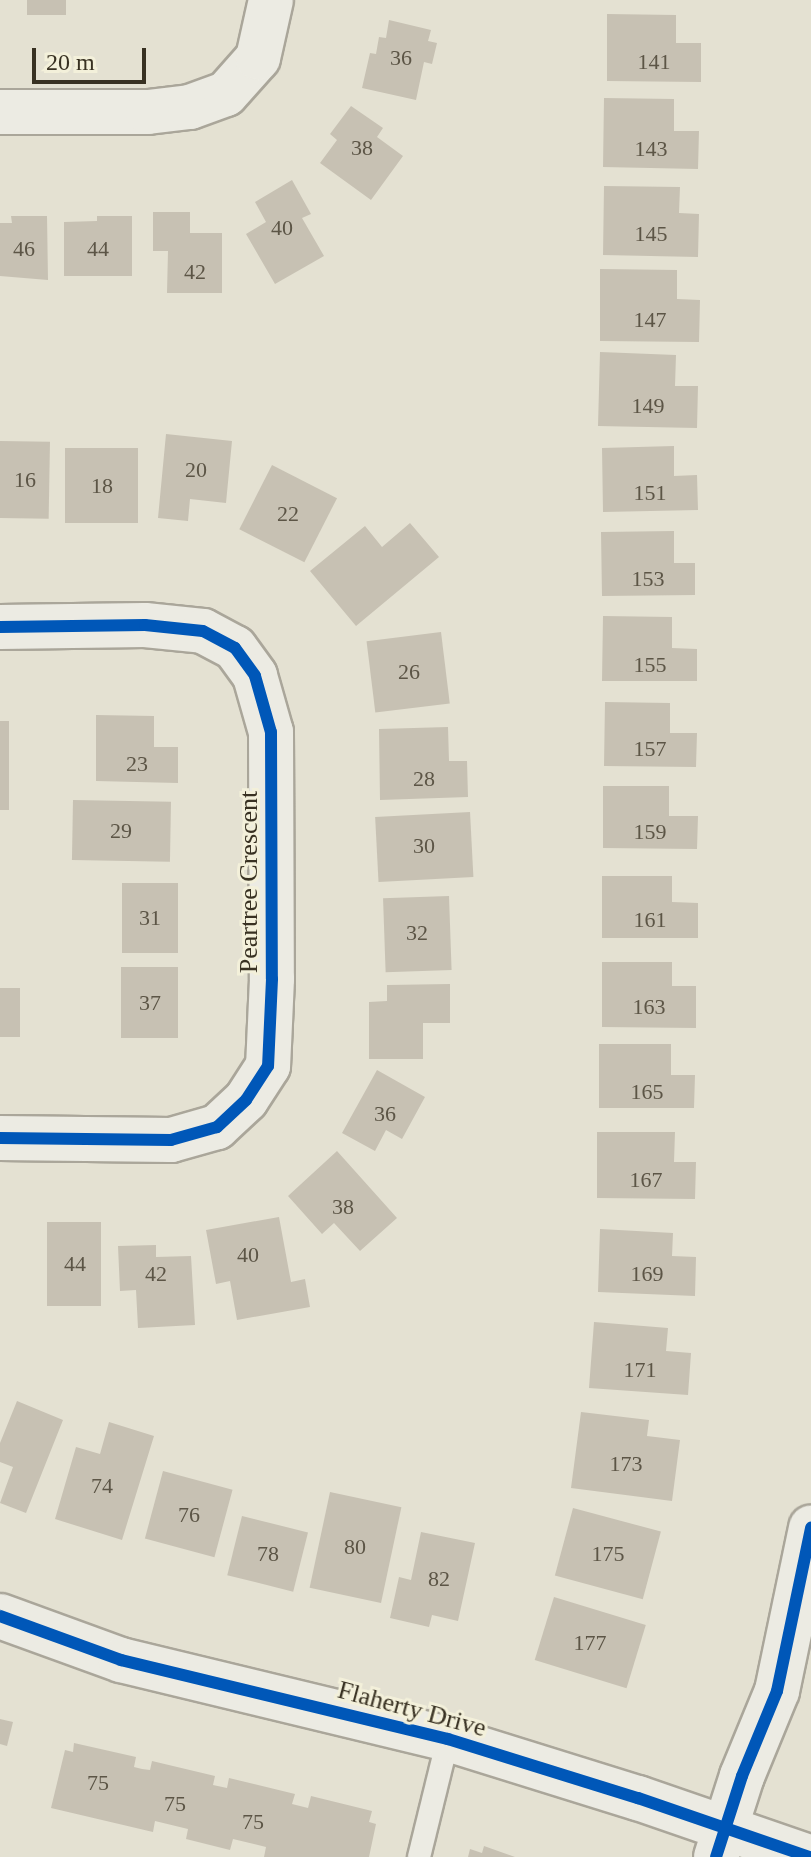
<!DOCTYPE html>
<style>
body{margin:0}
#map{position:relative;width:811px;height:1857px;overflow:hidden;background:#e4e1d2;font-family:"Times New Roman",serif}
div>[style]{position:absolute}
.building>*{inset:0;background:#c7c1b3;transform-origin:0 0}
.roads{filter:drop-shadow(2px 0 #aaa69a) drop-shadow(-2px 0 #aaa69a) drop-shadow(0 2px #aaa69a) drop-shadow(0 -2px #aaa69a)}
.lane>*{height:22px;margin:-11px;padding:0 11px;transform-origin:11px;border-radius:11px;background:#ecebe3}
.street>*{height:44px;margin:-22px;padding:0 22px;transform-origin:22px;border-radius:22px;background:#ecebe3}
.secondary>*{height:44px;margin:-22px;padding:0 22px;transform-origin:22px;border-radius:22px;background:#ecebe3}
.cycleway>*{height:12px;margin:-6px;padding:0 6px;transform-origin:6px;border-radius:6px;background:#0057b8}
span{translate:-50% -50%;white-space:nowrap;text-align:center;line-height:1.15;-webkit-text-stroke:6px #f3f0da;paint-order:stroke}
.number-label{font-size:22px;color:#5c5546}
.number-label span{-webkit-text-stroke-width:0}
.street-label{font-size:26px;color:#383122}
.scale{position:absolute;left:32px;top:48px;width:114px;height:36px;box-sizing:border-box;border:4px solid #383122;border-top:0;padding-left:10px;font-size:24px;line-height:28px;white-space:nowrap;color:#383122;-webkit-text-stroke:6px #f3f0da;paint-order:stroke}
</style>
<div id="map">
<div class="building">
<i style="left:27px;top:0;width:39px;height:15px"></i>
<i style="clip-path:polygon(607px 14px,676px 15px,676px 43px,701px 43px,701px 82px,607px 81px)"></i>
<i style="clip-path:polygon(389px 20px,431px 30px,428px 41px,437px 43px,432px 64px,424px 62px,416px 100px,362px 88px,370px 53px,376px 54px,379px 37px,386px 38px)"></i>
<i style="clip-path:polygon(604px 98px,674px 99px,674px 131px,699px 131px,698px 169px,603px 167px)"></i>
<i style="clip-path:polygon(351px 106px,383px 128px,377px 137px,403px 156px,371px 200px,320px 163px,337px 140px,330px 134px)"></i>
<i style="clip-path:polygon(292px 180px,311px 214px,302px 218px,324px 256px,275px 284px,246px 234px,266px 222px,255px 202px)"></i>
<i style="clip-path:polygon(604px 186px,680px 187px,679px 213px,699px 214px,698px 257px,603px 255px)"></i>
<i style="clip-path:polygon(153px 212px,190px 212px,190px 233px,222px 233px,222px 293px,167px 293px,168px 251px,153px 251px)"></i>
<i style="clip-path:polygon(11px 216px,47px 216px,48px 280px,0 276px,0 223px,12px 223px)"></i>
<i style="clip-path:polygon(97px 216px,132px 216px,132px 276px,64px 276px,64px 222px,97px 221px)"></i>
<i style="clip-path:polygon(600px 269px,677px 270px,677px 299px,700px 300px,699px 342px,600px 341px)"></i>
<i style="clip-path:polygon(600px 352px,676px 355px,675px 386px,698px 386px,697px 428px,598px 426px)"></i>
<i style="clip-path:polygon(166px 434px,232px 441px,226px 503px,190px 499px,188px 521px,158px 518px)"></i>
<i style="left:0;top:441px;width:50px;height:77px;rotate:1deg"></i>
<i style="clip-path:polygon(674px 446px,674px 476px,697px 475px,698px 510px,603px 512px,602px 448px)"></i>
<i style="left:65px;top:448px;width:73px;height:75px"></i>
<i style="left:272px;top:465px;width:73px;height:72px;rotate:27deg"></i>
<i style="clip-path:polygon(410px 523px,439px 557px,356px 626px,310px 571px,365px 526px,382px 547px)"></i>
<i style="clip-path:polygon(674px 531px,674px 563px,695px 563px,695px 595px,602px 596px,601px 532px)"></i>
<i style="clip-path:polygon(603px 616px,672px 617px,672px 648px,697px 649px,697px 681px,602px 681px)"></i>
<i style="left:441px;top:632px;width:72px;height:75px;rotate:83deg"></i>
<i style="clip-path:polygon(605px 702px,670px 703px,670px 733px,697px 733px,696px 767px,604px 766px)"></i>
<i style="clip-path:polygon(96px 715px,154px 716px,154px 747px,178px 747px,178px 783px,96px 781px)"></i>
<i style="left:0;top:721px;width:9px;height:89px"></i>
<i style="clip-path:polygon(448px 727px,449px 761px,467px 761px,468px 797px,380px 800px,379px 729px)"></i>
<i style="clip-path:polygon(603px 786px,669px 786px,669px 816px,698px 816px,697px 849px,603px 848px)"></i>
<i style="left:73px;top:800px;width:98px;height:60px;rotate:1deg"></i>
<i style="left:470px;top:812px;width:65px;height:95px;rotate:87deg"></i>
<i style="clip-path:polygon(602px 876px,672px 876px,672px 902px,698px 903px,698px 938px,602px 938px)"></i>
<i style="left:122px;top:883px;width:56px;height:70px"></i>
<i style="left:449px;top:896px;width:74px;height:66px;rotate:88deg"></i>
<i style="clip-path:polygon(602px 962px,672px 962px,672px 986px,696px 986px,696px 1028px,602px 1027px)"></i>
<i style="left:121px;top:967px;width:57px;height:71px"></i>
<i style="clip-path:polygon(450px 984px,450px 1023px,423px 1023px,423px 1059px,369px 1059px,369px 1002px,387px 1001px,387px 985px)"></i>
<i style="left:0;top:988px;width:20px;height:49px"></i>
<i style="clip-path:polygon(599px 1044px,671px 1044px,671px 1075px,695px 1075px,694px 1108px,599px 1108px)"></i>
<i style="clip-path:polygon(377px 1070px,425px 1097px,402px 1139px,386px 1130px,375px 1151px,342px 1133px)"></i>
<i style="clip-path:polygon(597px 1132px,675px 1132px,674px 1162px,696px 1162px,695px 1199px,597px 1198px)"></i>
<i style="clip-path:polygon(337px 1151px,397px 1218px,360px 1251px,334px 1223px,322px 1234px,288px 1196px)"></i>
<i style="clip-path:polygon(279px 1217px,291px 1282px,305px 1279px,310px 1307px,237px 1320px,230px 1281px,216px 1284px,206px 1230px)"></i>
<i style="left:47px;top:1222px;width:54px;height:84px"></i>
<i style="clip-path:polygon(600px 1229px,673px 1233px,672px 1256px,696px 1257px,695px 1296px,598px 1292px)"></i>
<i style="clip-path:polygon(156px 1245px,156px 1257px,191px 1256px,195px 1325px,138px 1328px,136px 1290px,120px 1291px,118px 1246px)"></i>
<i style="clip-path:polygon(594px 1322px,668px 1328px,666px 1351px,691px 1353px,688px 1395px,589px 1388px)"></i>
<i style="clip-path:polygon(17px 1401px,63px 1420px,26px 1513px,0 1503px,13px 1467px,0 1462px,0 1443px)"></i>
<i style="clip-path:polygon(581px 1412px,649px 1420px,647px 1436px,680px 1440px,672px 1501px,571px 1488px)"></i>
<i style="clip-path:polygon(109px 1422px,154px 1436px,122px 1540px,55px 1519px,76px 1447px,100px 1454px)"></i>
<i style="left:163px;top:1471px;width:72px;height:70px;rotate:15deg"></i>
<i style="left:330px;top:1492px;width:73px;height:98px;rotate:12deg"></i>
<i style="left:573px;top:1508px;width:91px;height:70px;rotate:15deg"></i>
<i style="left:242px;top:1516px;width:68px;height:61px;rotate:14deg"></i>
<i style="clip-path:polygon(421px 1532px,475px 1543px,458px 1621px,432px 1615px,429px 1627px,390px 1618px,399px 1577px,411px 1580px)"></i>
<i style="left:554px;top:1597px;width:96px;height:66px;rotate:17deg"></i>
<i style="clip-path:polygon(0 1719px,13px 1722px,7px 1746px,0 1744px)"></i>
<i style="clip-path:polygon(74px 1743px,136px 1757px,134px 1767px,142px 1769px,150px 1770px,152px 1761px,215px 1776px,213px 1785px,227px 1788px,229px 1778px,295px 1794px,292px 1804px,308px 1808px,311px 1796px,372px 1811px,369px 1822px,376px 1824px,369px 1857px,264px 1857px,266px 1847px,233px 1839px,230px 1850px,186px 1839px,188px 1829px,155px 1821px,153px 1832px,51px 1808px,65px 1750px,73px 1752px)"></i>
<i style="clip-path:polygon(484px 1846px,515px 1857px,468px 1857px,470px 1849px,482px 1853px)"></i>
</div>
<div class="roads">
<div class="lane">
<i style="left:419px;top:1857px;width:122px;rotate:-76.2deg"></i>
</div>
<div class="street">
<i style="left:0;top:112px;width:148px"></i>
<i style="left:148px;top:112px;width:42px;rotate:-6.8deg"></i>
<i style="left:190px;top:107px;width:38px;rotate:-20deg"></i>
<i style="left:226px;top:94px;width:48px;rotate:-48.4deg"></i>
<i style="left:258px;top:58px;width:59px;rotate:-77.4deg"></i>
<i style="left:0;top:627px;width:145px;rotate:-0.8deg"></i>
<i style="left:145px;top:625px;width:58px;rotate:5.9deg"></i>
<i style="left:203px;top:631px;width:36px;rotate:28deg"></i>
<i style="left:235px;top:648px;width:34px;rotate:54deg"></i>
<i style="left:255px;top:676px;width:58px;rotate:74.1deg"></i>
<i style="left:271px;top:732px;width:247px;rotate:89.8deg"></i>
<i style="left:272px;top:979px;width:87px;rotate:92.6deg"></i>
<i style="left:268px;top:1066px;width:40px;rotate:122.9deg"></i>
<i style="left:246px;top:1100px;width:40px;rotate:137deg"></i>
<i style="left:217px;top:1127px;width:48px;rotate:164.2deg"></i>
<i style="left:171px;top:1140px;width:171px;rotate:-179.3deg"></i>
<i style="left:0;top:1616px;width:129px;rotate:20deg"></i>
<i style="left:121px;top:1660px;width:336px;rotate:13.6deg"></i>
<i style="left:448px;top:1739px;width:199px;rotate:17.3deg"></i>
<i style="left:638px;top:1798px;width:181px;rotate:19deg"></i>
</div>
<div class="secondary">
<i style="left:716px;top:1857px;width:85px;rotate:-72.2deg"></i>
<i style="left:742px;top:1776px;width:92px;rotate:-67.6deg"></i>
<i style="left:777px;top:1691px;width:167px;rotate:-78.2deg"></i>
</div>
</div>
<div class="cycleway">
<i style="left:0;top:627px;width:145px;rotate:-0.8deg"></i>
<i style="left:145px;top:625px;width:58px;rotate:5.9deg"></i>
<i style="left:203px;top:631px;width:36px;rotate:28deg"></i>
<i style="left:235px;top:648px;width:34px;rotate:54deg"></i>
<i style="left:255px;top:676px;width:58px;rotate:74.1deg"></i>
<i style="left:271px;top:732px;width:247px;rotate:89.8deg"></i>
<i style="left:272px;top:979px;width:87px;rotate:92.6deg"></i>
<i style="left:268px;top:1066px;width:40px;rotate:122.9deg"></i>
<i style="left:246px;top:1100px;width:40px;rotate:137deg"></i>
<i style="left:217px;top:1127px;width:48px;rotate:164.2deg"></i>
<i style="left:171px;top:1140px;width:171px;rotate:-179.3deg"></i>
<i style="left:0;top:1616px;width:129px;rotate:20deg"></i>
<i style="left:121px;top:1660px;width:336px;rotate:13.6deg"></i>
<i style="left:448px;top:1739px;width:199px;rotate:17.3deg"></i>
<i style="left:638px;top:1798px;width:181px;rotate:19deg"></i>
<i style="left:716px;top:1857px;width:85px;rotate:-72.2deg"></i>
<i style="left:742px;top:1776px;width:92px;rotate:-67.6deg"></i>
<i style="left:777px;top:1691px;width:167px;rotate:-78.2deg"></i>
</div>
<div class="number-label">
<span style="left:401px;top:58px">36</span>
<span style="left:654px;top:62px">141</span>
<span style="left:362px;top:148px">38</span>
<span style="left:651px;top:149px">143</span>
<span style="left:282px;top:228px">40</span>
<span style="left:651px;top:234px">145</span>
<span style="left:24px;top:249px">46</span>
<span style="left:98px;top:249px">44</span>
<span style="left:195px;top:272px">42</span>
<span style="left:650px;top:320px">147</span>
<span style="left:648px;top:406px">149</span>
<span style="left:196px;top:470px">20</span>
<span style="left:25px;top:480px">16</span>
<span style="left:102px;top:486px">18</span>
<span style="left:650px;top:493px">151</span>
<span style="left:288px;top:514px">22</span>
<span style="left:648px;top:579px">153</span>
<span style="left:650px;top:665px">155</span>
<span style="left:409px;top:672px">26</span>
<span style="left:650px;top:749px">157</span>
<span style="left:137px;top:764px">23</span>
<span style="left:424px;top:779px">28</span>
<span style="left:121px;top:831px">29</span>
<span style="left:650px;top:832px">159</span>
<span style="left:424px;top:846px">30</span>
<span style="left:150px;top:918px">31</span>
<span style="left:650px;top:920px">161</span>
<span style="left:417px;top:933px">32</span>
<span style="left:150px;top:1003px">37</span>
<span style="left:649px;top:1007px">163</span>
<span style="left:647px;top:1092px">165</span>
<span style="left:385px;top:1114px">36</span>
<span style="left:646px;top:1180px">167</span>
<span style="left:343px;top:1207px">38</span>
<span style="left:248px;top:1255px">40</span>
<span style="left:75px;top:1264px">44</span>
<span style="left:156px;top:1274px">42</span>
<span style="left:647px;top:1274px">169</span>
<span style="left:640px;top:1370px">171</span>
<span style="left:626px;top:1464px">173</span>
<span style="left:102px;top:1486px">74</span>
<span style="left:189px;top:1515px">76</span>
<span style="left:355px;top:1547px">80</span>
<span style="left:268px;top:1554px">78</span>
<span style="left:608px;top:1554px">175</span>
<span style="left:439px;top:1579px">82</span>
<span style="left:590px;top:1643px">177</span>
<span style="left:98px;top:1783px">75</span>
<span style="left:175px;top:1804px">75</span>
<span style="left:253px;top:1822px">75</span>
</div>
<div class="street-label">
<span style="left:249px;top:882px;rotate:-90deg">Peartree Crescent</span>
<span style="left:412px;top:1709px;rotate:15deg">Flaherty Drive</span>
</div>
<div class="scale">20 m</div>
</div>
